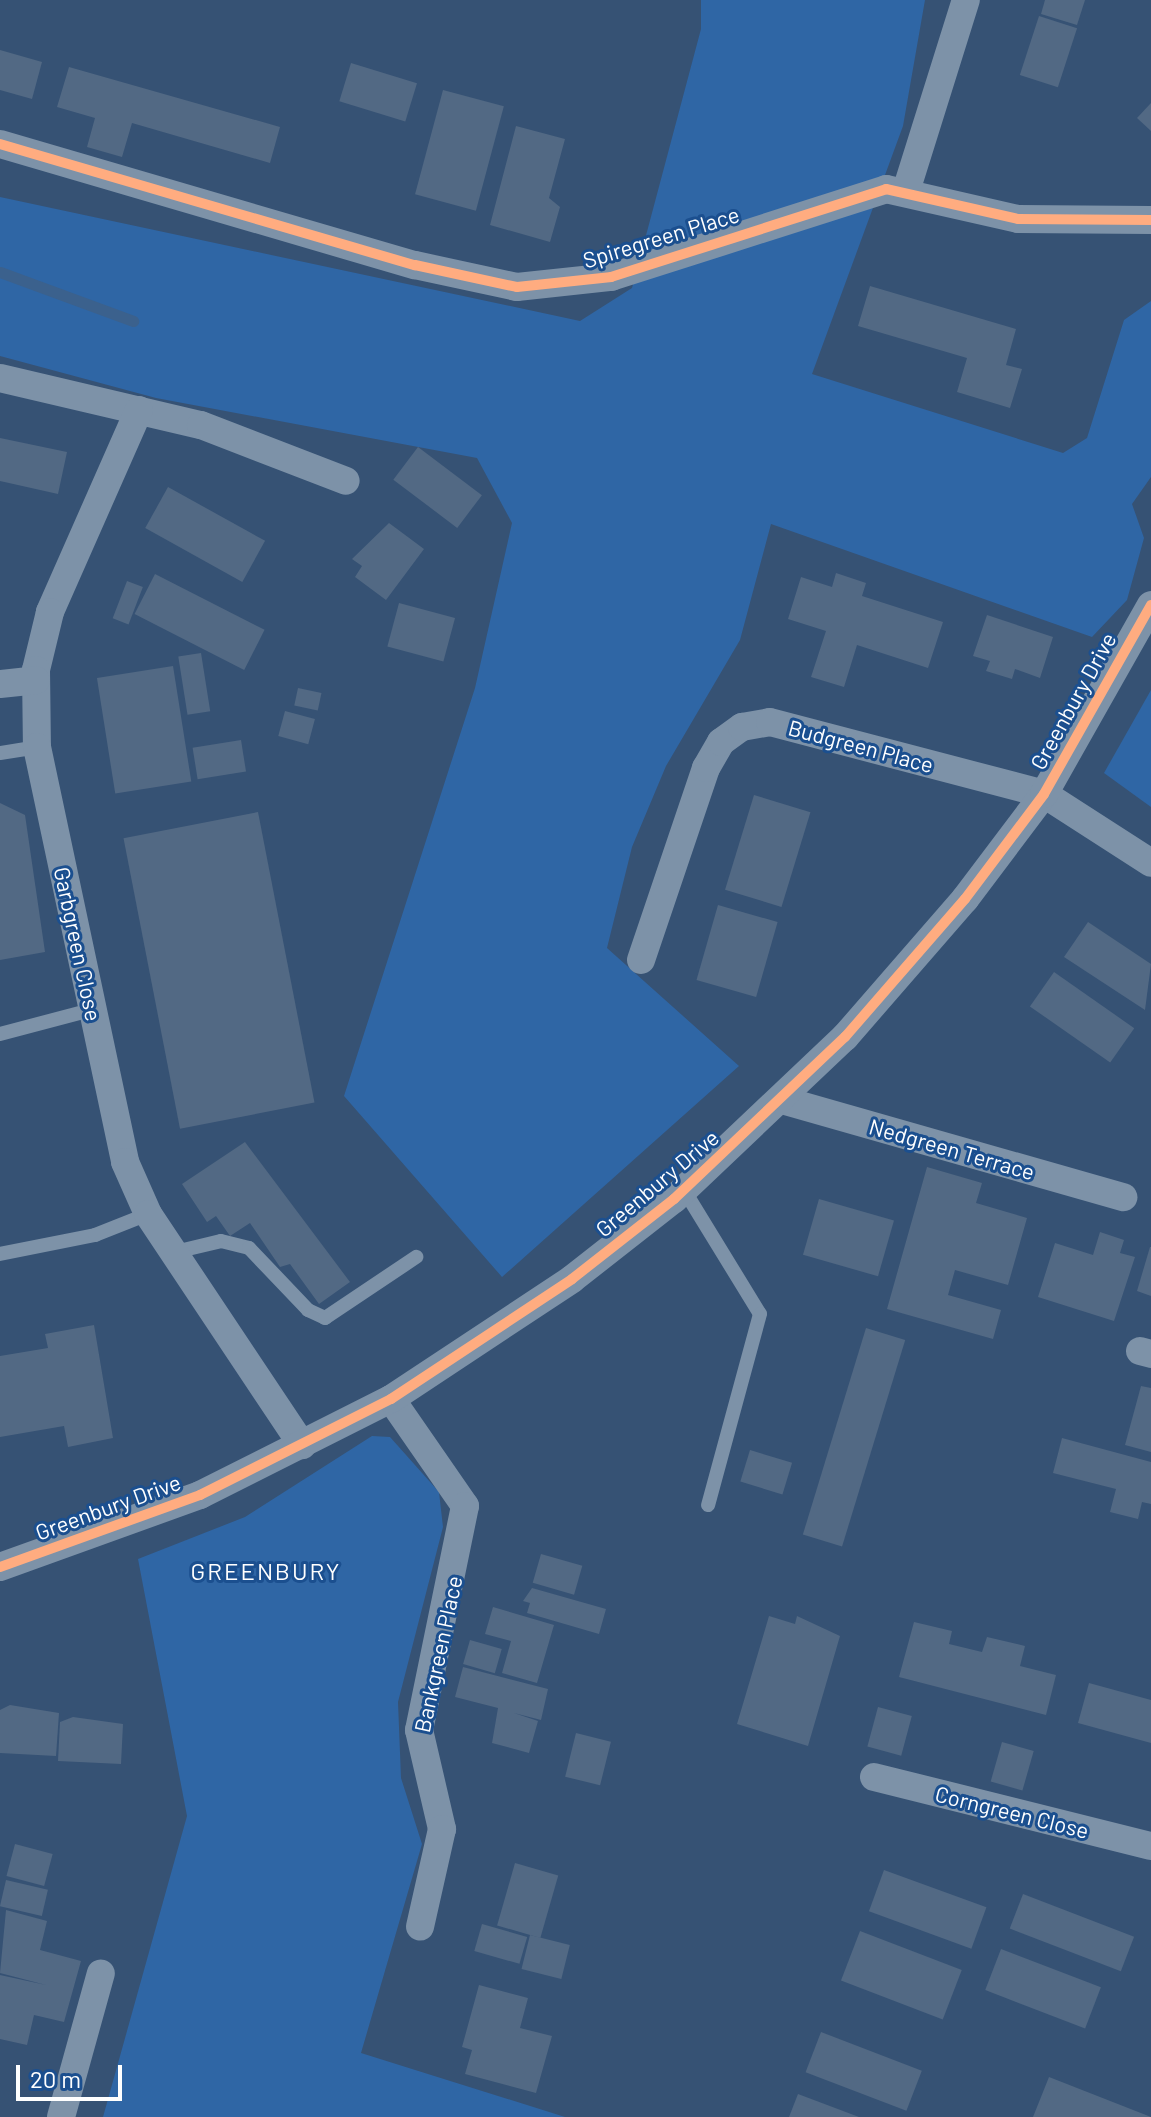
<!DOCTYPE html>
<style>
body{margin:0}
#map{position:relative;width:1151px;height:2117px;overflow:hidden;background:#365274;font-family:Barlow,sans-serif}
div>[style]{position:absolute}
.green>*{inset:0;background:#2f66a5}
.stream>*{height:11px;margin:-5.5px;padding:0 5.5px;transform-origin:5.5px;border-radius:5.5px;background:#3b618d}
.building>*{inset:0;background:#526984;transform-origin:0 0}
.lane>*{height:14px;margin:-7px;padding:0 7px;transform-origin:7px;border-radius:7px;background:#7d92a8}
.street>*{height:28px;margin:-14px;padding:0 14px;transform-origin:14px;border-radius:14px;background:#7d92a8}
.cycleway>*{height:10px;margin:-5px;padding:0 5px;transform-origin:5px;border-radius:5px;background:#ffac80}
span{translate:-50% -50%;white-space:nowrap;text-align:center;line-height:1.15;-webkit-text-stroke:6px #1b4f8f;paint-order:stroke}
.street-label{font-size:22px;color:#fff}
.neighbourhood-label{font-size:24px;color:#fff;letter-spacing:2px}
.scale{position:absolute;left:16px;top:2065px;width:106px;height:36px;box-sizing:border-box;border:4px solid #fff;border-top:0;padding-left:10px;font-size:24px;line-height:28px;white-space:nowrap;color:#fff;-webkit-text-stroke:6px #1b4f8f;paint-order:stroke}
</style>
<div id="map">
<div class="green">
<i style="clip-path:polygon(701px 0,925px 0,903px 126px,812px 374px,1063px 453px,1087px 438px,1124px 320px,1151px 301px,1151px 477px,1132px 504px,1144px 538px,1127px 600px,1092px 637px,771px 524px,740px 640px,666px 766px,632px 847px,607px 948px,739px 1066px,502px 1277px,344px 1096px,475px 688px,512px 523px,477px 458px,156px 398px,0 356px,0 197px,580px 321px,632px 288px,701px 29px)"></i>
<i style="clip-path:polygon(1151px 690px,1151px 807px,1104px 773px)"></i>
<i style="clip-path:polygon(372px 1436px,390px 1437px,439px 1492px,443px 1527px,398px 1702px,401px 1778px,422px 1844px,361px 2053px,565px 2117px,103px 2117px,187px 1816px,138px 1559px,245px 1517px)"></i>
</div>
<div class="stream">
<i style="left:0;top:272px;width:142px;rotate:20.2deg"></i>
</div>
<div class="building">
<i style="clip-path:polygon(1045px 0,1085px 0,1077px 25px,1041px 14px)"></i>
<i style="left:1039px;top:16px;width:40px;height:62px;rotate:18deg"></i>
<i style="clip-path:polygon(0 50px,42px 62px,32px 99px,0 90px)"></i>
<i style="left:351px;top:63px;width:69px;height:40px;rotate:17deg"></i>
<i style="clip-path:polygon(69px 67px,280px 127px,270px 163px,132px 123px,122px 157px,87px 147px,95px 118px,57px 107px)"></i>
<i style="left:443px;top:90px;width:63px;height:108px;rotate:15deg"></i>
<i style="clip-path:polygon(1151px 103px,1151px 131px,1137px 118px)"></i>
<i style="clip-path:polygon(516px 126px,565px 139px,549px 198px,560px 207px,550px 242px,490px 225px)"></i>
<i style="clip-path:polygon(870px 286px,1016px 329px,1006px 365px,1022px 369px,1010px 408px,957px 392px,967px 358px,858px 326px)"></i>
<i style="clip-path:polygon(0 438px,67px 452px,58px 494px,0 481px)"></i>
<i style="left:418px;top:447px;width:80px;height:41px;rotate:37deg"></i>
<i style="left:168px;top:487px;width:111px;height:47px;rotate:29deg"></i>
<i style="clip-path:polygon(389px 523px,424px 549px,386px 600px,355px 577px,362px 566px,352px 559px)"></i>
<i style="clip-path:polygon(836px 573px,866px 583px,862px 596px,943px 622px,928px 668px,857px 645px,844px 687px,811px 677px,826px 631px,788px 619px,801px 577px,832px 587px)"></i>
<i style="left:155px;top:574px;width:123px;height:45px;rotate:27deg"></i>
<i style="left:127px;top:581px;width:17px;height:40px;rotate:21deg"></i>
<i style="left:399px;top:603px;width:58px;height:45px;rotate:15deg"></i>
<i style="clip-path:polygon(987px 615px,1053px 637px,1040px 678px,1015px 669px,1012px 679px,986px 671px,990px 661px,973px 656px)"></i>
<i style="left:201px;top:653px;width:59px;height:23px;rotate:81deg"></i>
<i style="left:173px;top:666px;width:117px;height:77px;rotate:81deg"></i>
<i style="left:298px;top:688px;width:24px;height:18px;rotate:12deg"></i>
<i style="left:285px;top:711px;width:31px;height:26px;rotate:15deg"></i>
<i style="left:241px;top:740px;width:32px;height:49px;rotate:81deg"></i>
<i style="left:754px;top:795px;width:59px;height:99px;rotate:17deg"></i>
<i style="clip-path:polygon(0 803px,25px 815px,45px 952px,0 960px)"></i>
<i style="left:258px;top:812px;width:296px;height:137px;rotate:79deg"></i>
<i style="left:718px;top:905px;width:62px;height:78px;rotate:16deg"></i>
<i style="clip-path:polygon(1088px 922px,1151px 964px,1145px 1010px,1064px 957px)"></i>
<i style="left:1054px;top:972px;width:98px;height:42px;rotate:35deg"></i>
<i style="clip-path:polygon(245px 1142px,350px 1282px,319px 1304px,290px 1264px,280px 1267px,250px 1223px,230px 1236px,216px 1216px,207px 1222px,182px 1184px)"></i>
<i style="clip-path:polygon(927px 1167px,982px 1183px,976px 1203px,1027px 1218px,1008px 1285px,955px 1270px,948px 1295px,1001px 1310px,993px 1339px,887px 1309px)"></i>
<i style="left:819px;top:1199px;width:78px;height:58px;rotate:16deg"></i>
<i style="clip-path:polygon(1100px 1232px,1124px 1240px,1120px 1253px,1135px 1257px,1114px 1321px,1038px 1297px,1055px 1243px,1093px 1255px)"></i>
<i style="clip-path:polygon(1150px 1247px,1151px 1247px,1151px 1296px,1137px 1291px)"></i>
<i style="clip-path:polygon(94px 1325px,113px 1438px,68px 1447px,64px 1426px,0 1437px,0 1356px,48px 1348px,45px 1334px)"></i>
<i style="left:866px;top:1328px;width:41px;height:216px;rotate:17deg"></i>
<i style="clip-path:polygon(1141px 1386px,1151px 1388px,1151px 1452px,1125px 1445px)"></i>
<i style="clip-path:polygon(1062px 1438px,1151px 1462px,1151px 1504px,1142px 1502px,1138px 1519px,1110px 1512px,1116px 1489px,1053px 1473px)"></i>
<i style="left:750px;top:1450px;width:44px;height:33px;rotate:17deg"></i>
<i style="left:541px;top:1554px;width:43px;height:30px;rotate:16deg"></i>
<i style="clip-path:polygon(532px 1588px,606px 1609px,599px 1634px,527px 1613px,530px 1603px,523px 1601px)"></i>
<i style="clip-path:polygon(493px 1607px,554px 1625px,537px 1683px,502px 1673px,511px 1641px,485px 1634px)"></i>
<i style="clip-path:polygon(769px 1616px,795px 1624px,797px 1616px,840px 1636px,808px 1746px,737px 1724px)"></i>
<i style="clip-path:polygon(914px 1622px,952px 1631px,949px 1644px,982px 1652px,987px 1637px,1025px 1646px,1020px 1666px,1056px 1675px,1046px 1715px,899px 1677px)"></i>
<i style="left:470px;top:1640px;width:33px;height:25px;rotate:16deg"></i>
<i style="clip-path:polygon(463px 1667px,548px 1689px,541px 1720px,514px 1713px,538px 1721px,529px 1753px,492px 1743px,498px 1708px,455px 1697px)"></i>
<i style="clip-path:polygon(1089px 1683px,1151px 1700px,1151px 1743px,1078px 1723px)"></i>
<i style="clip-path:polygon(10px 1705px,59px 1713px,56px 1756px,0 1753px,0 1710px)"></i>
<i style="left:878px;top:1707px;width:35px;height:41px;rotate:15deg"></i>
<i style="clip-path:polygon(73px 1717px,123px 1724px,121px 1764px,58px 1761px,60px 1722px)"></i>
<i style="left:576px;top:1733px;width:36px;height:45px;rotate:14deg"></i>
<i style="left:1002px;top:1742px;width:33px;height:41px;rotate:16deg"></i>
<i style="left:15px;top:1844px;width:39px;height:33px;rotate:15deg"></i>
<i style="left:515px;top:1863px;width:45px;height:65px;rotate:16deg"></i>
<i style="left:884px;top:1870px;width:109px;height:44px;rotate:20deg"></i>
<i style="left:6px;top:1880px;width:43px;height:27px;rotate:13deg"></i>
<i style="left:1023px;top:1894px;width:119px;height:37px;rotate:21deg"></i>
<i style="clip-path:polygon(6px 1910px,47px 1921px,40px 1950px,81px 1961px,64px 2022px,34px 2015px,27px 2045px,0 2039px,0 1975px,46px 1985px,0 1973px)"></i>
<i style="left:482px;top:1924px;width:47px;height:28px;rotate:16deg"></i>
<i style="left:860px;top:1931px;width:109px;height:53px;rotate:21deg"></i>
<i style="left:530px;top:1935px;width:41px;height:35px;rotate:14deg"></i>
<i style="left:1001px;top:1949px;width:107px;height:44px;rotate:21deg"></i>
<i style="clip-path:polygon(479px 1985px,528px 1998px,520px 2028px,552px 2036px,536px 2093px,465px 2074px,472px 2050px,462px 2047px)"></i>
<i style="left:821px;top:2032px;width:108px;height:43px;rotate:21deg"></i>
<i style="clip-path:polygon(1049px 2077px,1151px 2117px,1033px 2117px)"></i>
<i style="clip-path:polygon(798px 2094px,859px 2117px,789px 2117px)"></i>
</div>
<div class="lane">
<i style="left:0;top:753px;width:37px;rotate:-9deg"></i>
<i style="left:0;top:1034px;width:94px;rotate:-14.8deg"></i>
<i style="left:684px;top:1190px;width:145px;rotate:58.5deg"></i>
<i style="left:760px;top:1314px;width:198px;rotate:105.2deg"></i>
<i style="left:175px;top:1252px;width:47px;rotate:-13.4deg"></i>
<i style="left:221px;top:1241px;width:29px;rotate:14deg"></i>
<i style="left:249px;top:1248px;width:86px;rotate:46.4deg"></i>
<i style="left:308px;top:1310px;width:19px;rotate:25deg"></i>
<i style="left:325px;top:1318px;width:110px;rotate:-33.8deg"></i>
<i style="left:0;top:1254px;width:97px;rotate:-11.3deg"></i>
<i style="left:95px;top:1235px;width:57px;rotate:-21.6deg"></i>
</div>
<div class="street">
<i style="left:0;top:144px;width:432px;rotate:16.3deg"></i>
<i style="left:415px;top:265px;width:104px;rotate:12.2deg"></i>
<i style="left:517px;top:287px;width:95px;rotate:-6.1deg"></i>
<i style="left:611px;top:277px;width:289px;rotate:-17.7deg"></i>
<i style="left:886px;top:189px;width:135px;rotate:12.8deg"></i>
<i style="left:1018px;top:219px;width:133px;rotate:0.4deg"></i>
<i style="left:906px;top:191px;width:200px;rotate:-72.6deg"></i>
<i style="left:0;top:378px;width:206px;rotate:13.2deg"></i>
<i style="left:201px;top:425px;width:155px;rotate:21.1deg"></i>
<i style="left:139px;top:410px;width:221px;rotate:113.8deg"></i>
<i style="left:50px;top:612px;width:60px;rotate:103.6deg"></i>
<i style="left:36px;top:670px;width:77px;rotate:89.3deg"></i>
<i style="left:37px;top:747px;width:424px;rotate:78deg"></i>
<i style="left:125px;top:1162px;width:57px;rotate:66.1deg"></i>
<i style="left:148px;top:1214px;width:278px;rotate:56.3deg"></i>
<i style="left:0;top:684px;width:36px;rotate:-6deg"></i>
<i style="left:641px;top:960px;width:203px;rotate:-71.3deg"></i>
<i style="left:706px;top:768px;width:30px;rotate:-60deg"></i>
<i style="left:721px;top:742px;width:26px;rotate:-36deg"></i>
<i style="left:742px;top:727px;width:28px;rotate:-10deg"></i>
<i style="left:770px;top:722px;width:283px;rotate:14.7deg"></i>
<i style="left:1044px;top:794px;width:127px;rotate:32.8deg"></i>
<i style="left:782px;top:1100px;width:355px;rotate:15.9deg"></i>
<i style="left:1140px;top:1351px;width:11px;rotate:15deg"></i>
<i style="left:391px;top:1399px;width:130px;rotate:55.3deg"></i>
<i style="left:465px;top:1506px;width:229px;rotate:101.6deg"></i>
<i style="left:419px;top:1730px;width:102px;rotate:76.9deg"></i>
<i style="left:442px;top:1829px;width:100px;rotate:102.7deg"></i>
<i style="left:0;top:1567px;width:213px;rotate:-19.8deg"></i>
<i style="left:200px;top:1495px;width:214px;rotate:-26.7deg"></i>
<i style="left:391px;top:1399px;width:217px;rotate:-33.5deg"></i>
<i style="left:572px;top:1279px;width:130px;rotate:-38.1deg"></i>
<i style="left:674px;top:1199px;width:236px;rotate:-43.5deg"></i>
<i style="left:845px;top:1037px;width:183px;rotate:-49deg"></i>
<i style="left:965px;top:899px;width:131px;rotate:-53deg"></i>
<i style="left:1044px;top:794px;width:217px;rotate:-60.5deg"></i>
<i style="left:874px;top:1777px;width:285px;rotate:14deg"></i>
<i style="left:61px;top:2117px;width:149px;rotate:-74.5deg"></i>
</div>
<div class="cycleway">
<i style="left:0;top:144px;width:432px;rotate:16.3deg"></i>
<i style="left:415px;top:265px;width:104px;rotate:12.2deg"></i>
<i style="left:517px;top:287px;width:95px;rotate:-6.1deg"></i>
<i style="left:611px;top:277px;width:289px;rotate:-17.7deg"></i>
<i style="left:886px;top:189px;width:135px;rotate:12.8deg"></i>
<i style="left:1018px;top:219px;width:133px;rotate:0.4deg"></i>
<i style="left:0;top:1567px;width:213px;rotate:-19.8deg"></i>
<i style="left:200px;top:1495px;width:214px;rotate:-26.7deg"></i>
<i style="left:391px;top:1399px;width:217px;rotate:-33.5deg"></i>
<i style="left:572px;top:1279px;width:130px;rotate:-38.1deg"></i>
<i style="left:674px;top:1199px;width:236px;rotate:-43.5deg"></i>
<i style="left:845px;top:1037px;width:183px;rotate:-49deg"></i>
<i style="left:965px;top:899px;width:131px;rotate:-53deg"></i>
<i style="left:1044px;top:794px;width:217px;rotate:-60.5deg"></i>
</div>
<div class="street-label">
<span style="left:661px;top:237px;rotate:-17deg">Spiregreen Place</span>
<span style="left:1073px;top:701px;rotate:-61deg">Greenbury Drive</span>
<span style="left:861px;top:746px;rotate:15deg">Budgreen Place</span>
<span style="left:78px;top:944px;rotate:78deg">Garbgreen Close</span>
<span style="left:952px;top:1149px;rotate:16deg">Nedgreen Terrace</span>
<span style="left:657px;top:1183px;rotate:-40deg">Greenbury Drive</span>
<span style="left:108px;top:1507px;rotate:-20deg">Greenbury Drive</span>
<span style="left:438px;top:1654px;rotate:-78deg">Bankgreen Place</span>
<span style="left:1012px;top:1812px;rotate:14deg">Corngreen Close</span>
</div>
<div class="neighbourhood-label">
<span style="left:266px;top:1571px">GREENBURY</span>
</div>
<div class="scale">20 m</div>
</div>
